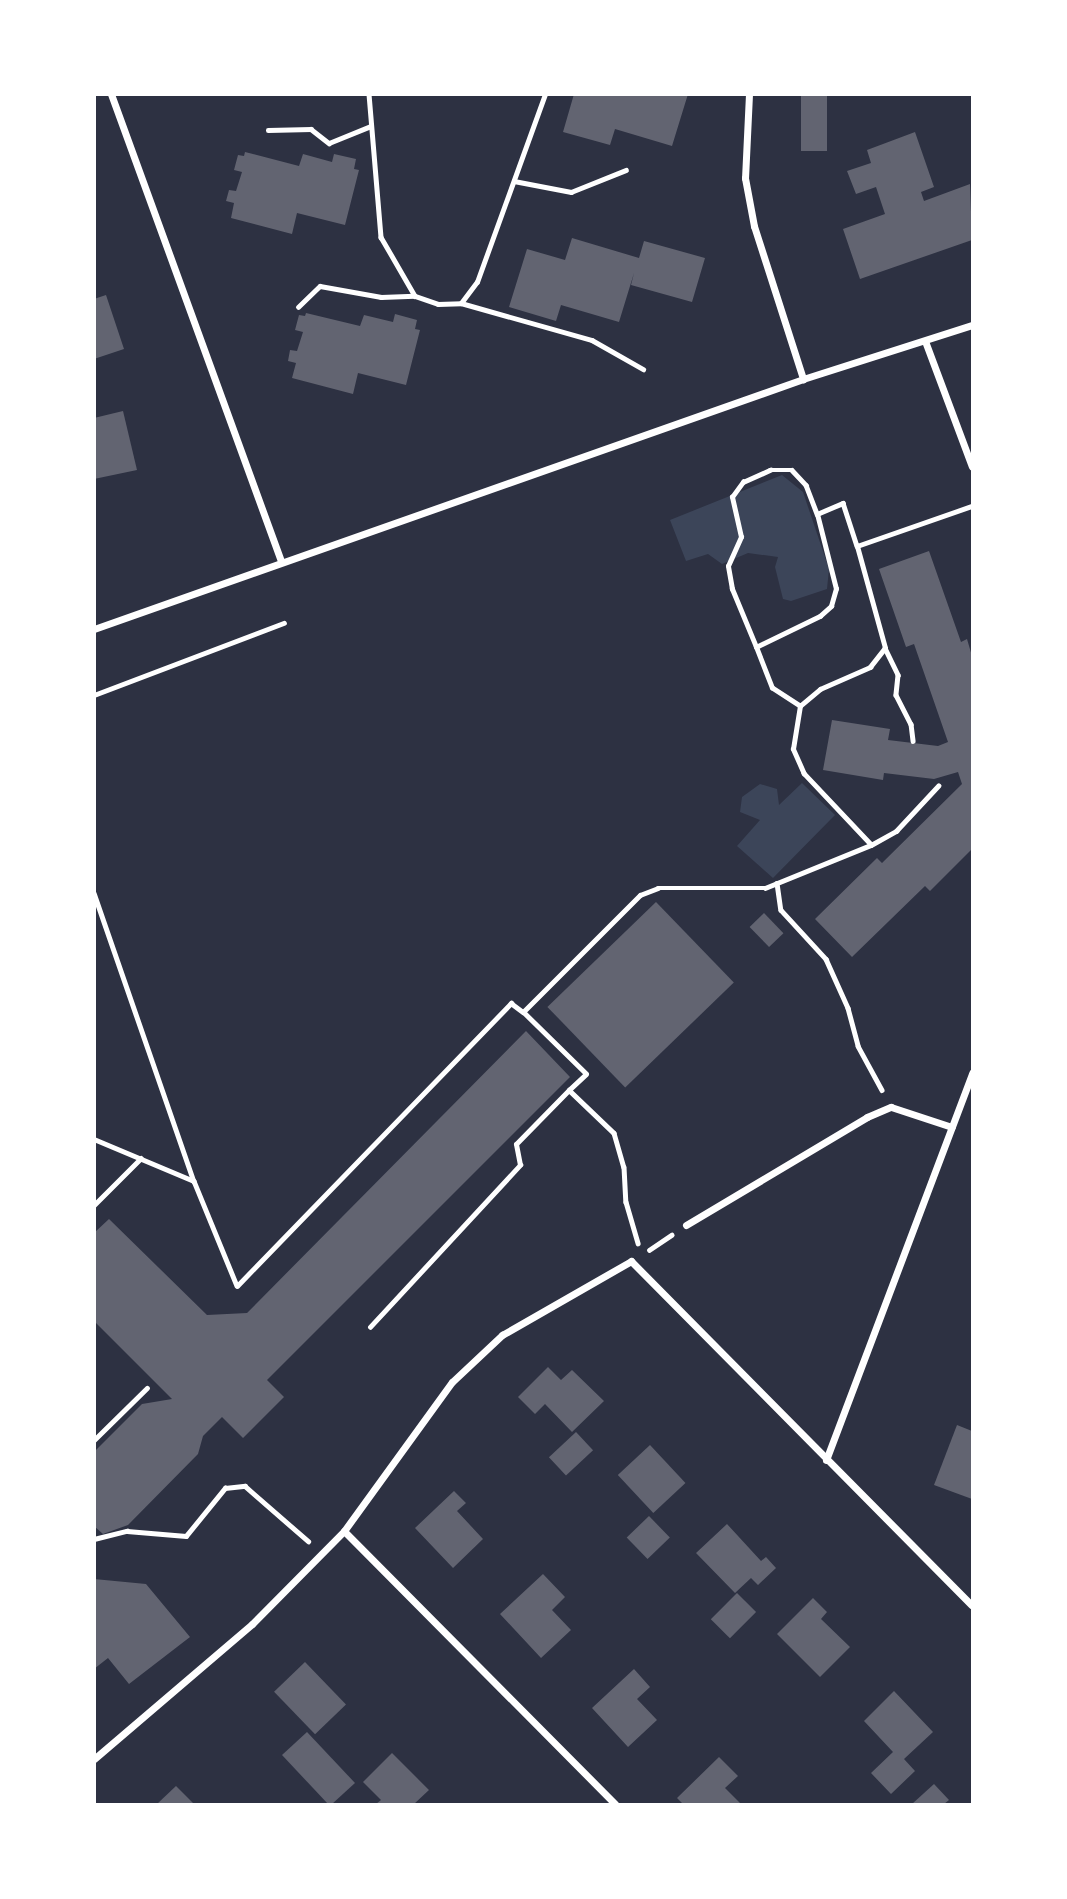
<!DOCTYPE html>
<style>
body{margin:0}
#map{position:relative;width:1067px;height:1899px;overflow:hidden;background:#2d3142;font-family:"Alegreya Sans",sans-serif}
div>[style]{position:absolute}
.green>*{inset:0;background:#3c4559}
.building>*{inset:0;background:#626471;transform-origin:0 0}
.path>*{height:4.5px;margin:-2.25px;padding:0 2.25px;transform-origin:2.25px;border-radius:2.25px;background:#fff}
.minor>*{height:7px;margin:-3.5px;padding:0 3.5px;transform-origin:3.5px;border-radius:3.5px;background:#fff}
span{translate:-50% -50%;white-space:nowrap;text-align:center;line-height:1.15;-webkit-text-stroke:7px #fff;paint-order:stroke}
.frame{position:absolute;inset:0;border:96px solid #fff;pointer-events:none}
</style>
<div id="map">
<div class="green">
<i style="clip-path:polygon(782px 475px,803px 492px,829px 569px,827px 589px,791px 601px,783px 599px,775px 567px,778px 557px,748px 553px,722px 564px,708px 554px,686px 561px,670px 520px)"></i>
<i style="clip-path:polygon(802px 783px,835px 815px,773px 878px,737px 846px,760px 820px,740px 812px,742px 797px,760px 784px,777px 789px,779px 805px)"></i>
</div>
<div class="building">
<i style="clip-path:polygon(574px 94px,688px 94px,672px 146px,615px 129px,610px 145px,563px 132px)"></i>
<i style="left:801px;top:94px;width:26px;height:57px"></i>
<i style="clip-path:polygon(915px 132px,934px 187px,921px 192px,924px 201px,970px 184px,972px 240px,860px 279px,843px 229px,885px 214px,876px 187px,856px 194px,847px 171px,871px 163px,867px 150px)"></i>
<i style="clip-path:polygon(245px 152px,299px 166px,303px 154px,332px 162px,334px 154px,356px 159px,354px 169px,359px 170px,345px 225px,297px 213px,292px 234px,231px 218px,234px 203px,226px 201px,229px 190px,236px 191px,242px 172px,234px 170px,238px 155px,244px 156px)"></i>
<i style="clip-path:polygon(572px 238px,639px 258px,644px 241px,705px 258px,692px 302px,631px 285px,634px 273px,619px 322px,561px 305px,556px 321px,509px 307px,527px 249px,565px 260px)"></i>
<i style="clip-path:polygon(106px 295px,124px 349px,94px 359px,94px 299px)"></i>
<i style="clip-path:polygon(306px 313px,360px 326px,364px 315px,393px 322px,395px 314px,417px 320px,415px 329px,420px 330px,406px 385px,358px 373px,353px 394px,292px 378px,296px 363px,288px 361px,290px 350px,297px 351px,303px 332px,295px 330px,299px 315px,305px 316px)"></i>
<i style="clip-path:polygon(123px 411px,137px 470px,94px 479px,94px 418px)"></i>
<i style="clip-path:polygon(929px 551px,961px 642px,967px 639px,972px 656px,972px 849px,930px 891px,925px 886px,852px 957px,815px 919px,877px 858px,882px 863px,962px 784px,958px 772px,934px 779px,884px 773px,883px 780px,823px 770px,832px 720px,890px 729px,888px 740px,938px 746px,948px 742px,914px 644px,906px 647px,879px 569px)"></i>
<i style="left:656px;top:902px;width:112px;height:151px;rotate:46deg"></i>
<i style="left:764px;top:913px;width:28px;height:20px;rotate:46deg"></i>
<i style="clip-path:polygon(526px 1031px,570px 1077px,267px 1380px,284px 1397px,243px 1438px,222px 1417px,203px 1436px,198px 1454px,128px 1525px,103px 1534px,94px 1526px,94px 1452px,142px 1404px,172px 1399px,94px 1321px,94px 1233px,109px 1219px,207px 1315px,247px 1313px)"></i>
<i style="clip-path:polygon(548px 1367px,561px 1380px,572px 1370px,604px 1401px,572px 1432px,545px 1404px,535px 1414px,518px 1397px)"></i>
<i style="clip-path:polygon(957px 1425px,972px 1431px,972px 1499px,934px 1485px)"></i>
<i style="left:576px;top:1432px;width:25px;height:37px;rotate:47deg"></i>
<i style="left:650px;top:1445px;width:52px;height:44px;rotate:47deg"></i>
<i style="clip-path:polygon(454px 1491px,466px 1503px,457px 1511px,483px 1539px,453px 1568px,415px 1528px)"></i>
<i style="left:649px;top:1516px;width:30px;height:31px;rotate:46deg"></i>
<i style="clip-path:polygon(727px 1524px,761px 1561px,766px 1557px,776px 1568px,758px 1585px,751px 1578px,735px 1593px,696px 1553px)"></i>
<i style="clip-path:polygon(543px 1574px,565px 1597px,552px 1610px,571px 1630px,541px 1658px,500px 1614px)"></i>
<i style="clip-path:polygon(94px 1579px,146px 1584px,190px 1637px,129px 1684px,108px 1658px,94px 1669px)"></i>
<i style="left:737px;top:1593px;width:27px;height:37px;rotate:45deg"></i>
<i style="clip-path:polygon(813px 1598px,827px 1612px,821px 1619px,850px 1647px,820px 1677px,777px 1634px)"></i>
<i style="left:305px;top:1662px;width:59px;height:43px;rotate:46deg"></i>
<i style="clip-path:polygon(634px 1669px,650px 1687px,637px 1699px,657px 1720px,628px 1747px,592px 1708px)"></i>
<i style="clip-path:polygon(894px 1691px,933px 1732px,904px 1759px,915px 1771px,891px 1794px,871px 1773px,893px 1752px,864px 1721px)"></i>
<i style="clip-path:polygon(307px 1732px,355px 1783px,332px 1804px,328px 1804px,282px 1755px)"></i>
<i style="clip-path:polygon(392px 1753px,429px 1790px,414px 1804px,376px 1804px,381px 1800px,363px 1782px)"></i>
<i style="clip-path:polygon(719px 1757px,738px 1776px,725px 1788px,741px 1804px,683px 1804px,677px 1798px)"></i>
<i style="clip-path:polygon(934px 1784px,949px 1800px,944px 1804px,912px 1804px)"></i>
<i style="clip-path:polygon(176px 1786px,194px 1804px,157px 1804px)"></i>
</div>
<div class="path">
<i style="left:369px;top:94px;width:144px;rotate:85.2deg"></i>
<i style="left:381px;top:237px;width:68px;rotate:60deg"></i>
<i style="left:415px;top:296px;width:24px;rotate:19deg"></i>
<i style="left:438px;top:304px;width:23px;rotate:-2deg"></i>
<i style="left:461px;top:303px;width:136px;rotate:15.8deg"></i>
<i style="left:592px;top:340px;width:59px;rotate:29.6deg"></i>
<i style="left:268px;top:130px;width:43px;rotate:-1.3deg"></i>
<i style="left:311px;top:129px;width:23px;rotate:38deg"></i>
<i style="left:329px;top:143px;width:45px;rotate:-22deg"></i>
<i style="left:514px;top:181px;width:58px;rotate:10.9deg"></i>
<i style="left:571px;top:192px;width:59px;rotate:-21.8deg"></i>
<i style="left:461px;top:303px;width:26px;rotate:-53deg"></i>
<i style="left:477px;top:282px;width:200px;rotate:-70.1deg"></i>
<i style="left:298px;top:307px;width:30px;rotate:-44deg"></i>
<i style="left:320px;top:286px;width:62px;rotate:10.2deg"></i>
<i style="left:381px;top:297px;width:33px;rotate:-2deg"></i>
<i style="left:756px;top:647px;width:63px;rotate:-112.5deg"></i>
<i style="left:732px;top:589px;width:23px;rotate:-100deg"></i>
<i style="left:728px;top:566px;width:32px;rotate:-66deg"></i>
<i style="left:741px;top:537px;width:41px;rotate:-102.7deg"></i>
<i style="left:732px;top:497px;width:19px;rotate:-54deg"></i>
<i style="left:743px;top:482px;width:30px;rotate:-24deg"></i>
<i style="left:770px;top:470px;width:22px"></i>
<i style="left:792px;top:470px;width:21px;rotate:47deg"></i>
<i style="left:806px;top:485px;width:31px;rotate:69deg"></i>
<i style="left:885px;top:648px;width:30px;rotate:64deg"></i>
<i style="left:898px;top:675px;width:20px;rotate:96deg"></i>
<i style="left:896px;top:695px;width:33px;rotate:63deg"></i>
<i style="left:911px;top:724px;width:17px;rotate:83deg"></i>
<i style="left:94px;top:695px;width:203px;rotate:-20.8deg"></i>
<i style="left:800px;top:706px;width:33px;rotate:-147deg"></i>
<i style="left:772px;top:688px;width:44px;rotate:-111.3deg"></i>
<i style="left:756px;top:647px;width:71px;rotate:-25.8deg"></i>
<i style="left:820px;top:616px;width:15px;rotate:-42deg"></i>
<i style="left:831px;top:606px;width:18px;rotate:-74deg"></i>
<i style="left:836px;top:589px;width:77px;rotate:-104.2deg"></i>
<i style="left:817px;top:514px;width:28px;rotate:-23deg"></i>
<i style="left:843px;top:503px;width:45px;rotate:72deg"></i>
<i style="left:871px;top:845px;width:98px;rotate:-133.3deg"></i>
<i style="left:804px;top:774px;width:27px;rotate:-114deg"></i>
<i style="left:793px;top:749px;width:44px;rotate:-80.8deg"></i>
<i style="left:800px;top:706px;width:26px;rotate:-40deg"></i>
<i style="left:820px;top:689px;width:55px;rotate:-23.7deg"></i>
<i style="left:870px;top:667px;width:24px;rotate:-52deg"></i>
<i style="left:885px;top:648px;width:106px;rotate:-105.4deg"></i>
<i style="left:857px;top:546px;width:122px;rotate:-19.2deg"></i>
<i style="left:777px;top:883px;width:27px;rotate:82deg"></i>
<i style="left:781px;top:910px;width:67px;rotate:47.4deg"></i>
<i style="left:826px;top:959px;width:54px;rotate:65.8deg"></i>
<i style="left:848px;top:1008px;width:39px;rotate:75deg"></i>
<i style="left:858px;top:1046px;width:50px;rotate:61.4deg"></i>
<i style="left:94px;top:893px;width:305px;rotate:70.9deg"></i>
<i style="left:194px;top:1181px;width:113px;rotate:67.7deg"></i>
<i style="left:237px;top:1286px;width:394px;rotate:-45.9deg"></i>
<i style="left:511px;top:1003px;width:15px;rotate:37deg"></i>
<i style="left:569px;top:1090px;width:23px;rotate:-43deg"></i>
<i style="left:586px;top:1074px;width:88px;rotate:-135.5deg"></i>
<i style="left:523px;top:1012px;width:165px;rotate:-45deg"></i>
<i style="left:640px;top:895px;width:19px;rotate:-21deg"></i>
<i style="left:658px;top:888px;width:107px"></i>
<i style="left:765px;top:888px;width:114px;rotate:-22.1deg"></i>
<i style="left:871px;top:845px;width:29px;rotate:-29deg"></i>
<i style="left:896px;top:831px;width:62px;rotate:-47deg"></i>
<i style="left:94px;top:1139px;width:108px;rotate:22.8deg"></i>
<i style="left:94px;top:1205px;width:66px;rotate:-45deg"></i>
<i style="left:649px;top:1250px;width:27px;rotate:-34deg"></i>
<i style="left:370px;top:1327px;width:221px;rotate:-47.2deg"></i>
<i style="left:520px;top:1165px;width:21px;rotate:-101deg"></i>
<i style="left:516px;top:1144px;width:76px;rotate:-45.5deg"></i>
<i style="left:569px;top:1090px;width:62px;rotate:43.7deg"></i>
<i style="left:614px;top:1133px;width:35px;rotate:74deg"></i>
<i style="left:624px;top:1167px;width:35px;rotate:87deg"></i>
<i style="left:626px;top:1202px;width:43px;rotate:73.7deg"></i>
<i style="left:94px;top:1440px;width:74px;rotate:-44.5deg"></i>
<i style="left:94px;top:1539px;width:34px;rotate:-14deg"></i>
<i style="left:127px;top:1531px;width:59px;rotate:4.8deg"></i>
<i style="left:186px;top:1536px;width:62px;rotate:-50.9deg"></i>
<i style="left:225px;top:1488px;width:20px;rotate:-6deg"></i>
<i style="left:245px;top:1486px;width:84px;rotate:41.1deg"></i>
</div>
<div class="minor">
<i style="left:111px;top:94px;width:497px;rotate:70deg"></i>
<i style="left:749px;top:94px;width:84px;rotate:92.7deg"></i>
<i style="left:745px;top:178px;width:49px;rotate:79.4deg"></i>
<i style="left:754px;top:226px;width:161px;rotate:72.2deg"></i>
<i style="left:925px;top:341px;width:134px;rotate:69.5deg"></i>
<i style="left:94px;top:629px;width:752px;rotate:-19.42deg"></i>
<i style="left:803px;top:379px;width:177px;rotate:-17.7deg"></i>
<i style="left:686px;top:1225px;width:211px;rotate:-30.8deg"></i>
<i style="left:867px;top:1117px;width:26px;rotate:-23deg"></i>
<i style="left:891px;top:1107px;width:64px;rotate:18.2deg"></i>
<i style="left:826px;top:1460px;width:414px;rotate:-69.3deg"></i>
<i style="left:344px;top:1531px;width:385px;rotate:45.2deg"></i>
<i style="left:94px;top:1759px;width:208px;rotate:-40.5deg"></i>
<i style="left:252px;top:1624px;width:131px;rotate:-45.3deg"></i>
<i style="left:344px;top:1531px;width:184px;rotate:-54.1deg"></i>
<i style="left:452px;top:1382px;width:69px;rotate:-43.2deg"></i>
<i style="left:502px;top:1335px;width:149px;rotate:-29.8deg"></i>
<i style="left:631px;top:1261px;width:484px;rotate:45.3deg"></i>
</div>
<div class="frame"></div>
</div>
